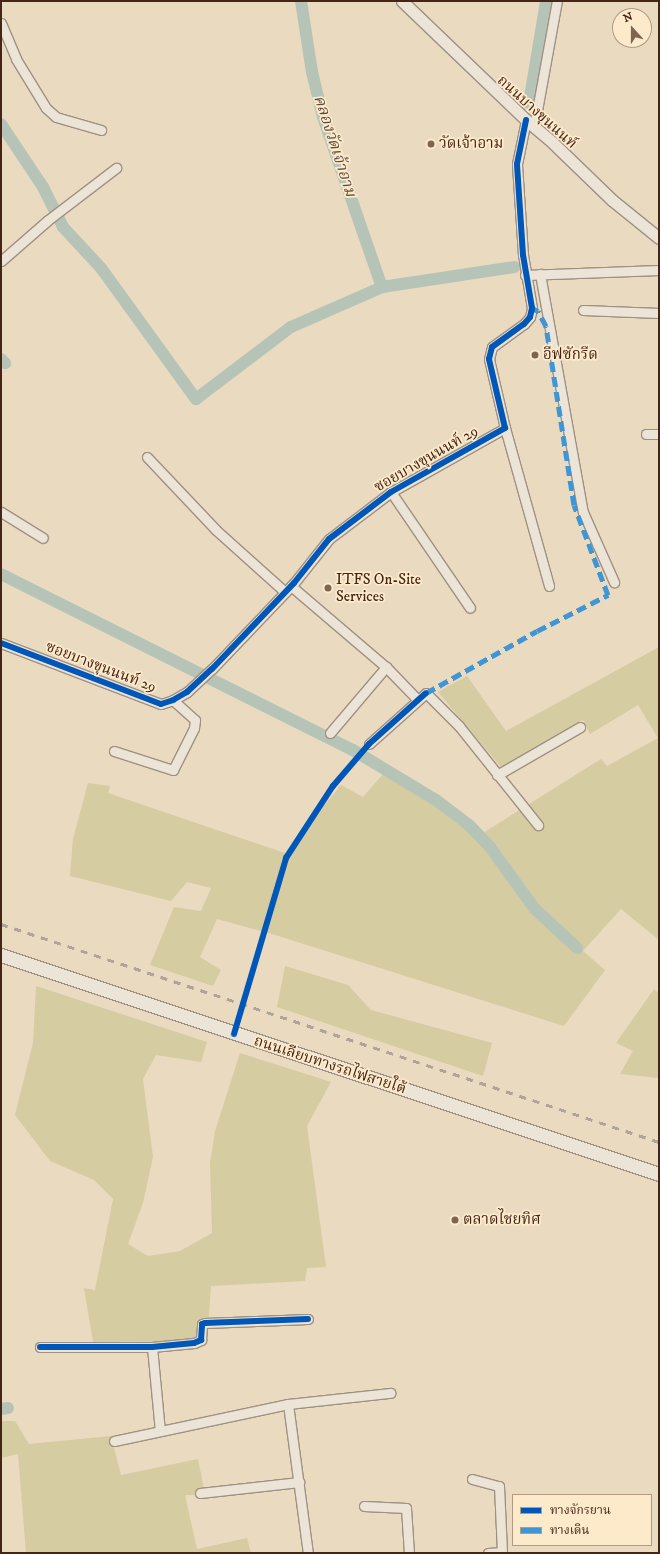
<!DOCTYPE html>
<meta charset="utf-8">
<style>
body{margin:0}
#map{position:relative;width:660px;height:1554px;overflow:hidden;background:#eadac0;font-family:"IM FELL DW Pica","Noto Serif Thai",serif}
div>[style]{position:absolute}
.green>*{inset:0;background:#d5cca1}
.canal>*{height:12px;margin:-6px;padding:0 6px;transform-origin:6px;border-radius:6px;background:#b6c4b7}
.roads{filter:drop-shadow(1px 0 #9f9182) drop-shadow(-1px 0 #9f9182) drop-shadow(0 1px #9f9182) drop-shadow(0 -1px #9f9182)}
.minor>*{height:9px;margin:-4.5px;padding:0 4.5px;transform-origin:4.5px;border-radius:4.5px;background:#ece4d7}
.tertiary>*{height:11px;margin:-5.5px;padding:0 5.5px;transform-origin:5.5px;border-radius:5.5px;background:#ece4d7}
.secondary>*{height:13px;margin:-6.5px;padding:0 6.5px;transform-origin:6.5px;border-radius:6.5px;background:#ece4d7}
.rail>*{height:3px;margin-top:-1.5px;transform-origin:0;background:repeating-linear-gradient(90deg,#aea49a 0 7px,transparent 0 14px)}
.quiet>*{height:5px;margin-top:-2.5px;transform-origin:0;background:repeating-linear-gradient(90deg,#4095d4 0 10px,transparent 0 15px)}
.cycleway>*{height:6px;margin:-3px;padding:0 3px;transform-origin:3px;border-radius:3px;background:#0057b8}
.dots>*{width:11px;height:11px;translate:-50% -50%;box-sizing:border-box;border:2px solid #fceacb;border-radius:50%}
span{translate:-50% -50%;white-space:nowrap;text-align:center;line-height:1.15;-webkit-text-stroke:3.5px #fceacb;paint-order:stroke}
.street-label{font-size:15px;color:#462517}
.poi-label{font-size:15px;color:#462517}
.left{translate:0 -50%;text-align:left}
.water-label{font-size:16px;color:#5c4a3e;font-style:italic}
.frame{position:absolute;inset:0;border:2px solid #462517;pointer-events:none}
.legend{position:absolute;left:512px;top:1494px;width:140px;height:52px;box-sizing:border-box;background:#fceacb;border:1px solid #b39b83;margin:0;padding:5px 7px;list-style:none;font-size:12px;color:#462517}
.legend li{display:flex;align-items:center;gap:8px;height:20px}
.legend b{width:20px;border:1px solid #b39b83}
.north{position:absolute;left:612px;top:8px;width:40px;height:40px;box-sizing:border-box;background:#fceacb;border:1px solid #b39b83;border-radius:50%;rotate:339deg;font-size:11px;font-weight:700;line-height:16px;text-align:center;color:#462517}
.north::after{content:'';display:block;margin:auto;width:14px;height:18px;background:#7f6452;clip-path:polygon(50% 0,100% 100%,50% 72%,0 100%)}
</style>
<div id="map">
<div class="green">
<i style="clip-path:polygon(659px 647px,659px 940px,621px 909px,583px 951px,605px 970px,564px 1026px,272px 934px,217px 919px,200px 957px,221px 970px,213px 986px,150px 965px,174px 907px,201px 911px,211px 888px,187px 882px,171px 901px,70px 876px,73px 839px,88px 783px,110px 786px,108px 793px,285px 853px,341px 785px,363px 797px,390px 766px,449px 804px,483px 833px,601px 759px,607px 766px,658px 738px,638px 705px,590px 734px,583px 720px,501px 767px,438px 692px,467px 676px,506px 731px)"></i>
<i style="clip-path:polygon(285px 966px,348px 985px,371px 1010px,492px 1043px,483px 1076px,277px 1007px)"></i>
<i style="clip-path:polygon(36px 986px,207px 1042px,201px 1062px,156px 1055px,143px 1079px,153px 1157px,143px 1203px,128px 1244px,148px 1256px,180px 1251px,212px 1233px,210px 1163px,215px 1131px,240px 1053px,331px 1082px,307px 1126px,326px 1267px,307px 1268px,305px 1281px,211px 1286px,207px 1341px,93px 1342px,84px 1288px,95px 1290px,113px 1199px,94px 1180px,50px 1161px,15px 1115px,33px 1043px)"></i>
<i style="clip-path:polygon(654px 989px,659px 993px,659px 1078px,620px 1074px,633px 1051px,616px 1043px)"></i>
<i style="clip-path:polygon(1px 1421px,15px 1421px,29px 1444px,111px 1436px,121px 1475px,198px 1459px,205px 1495px,185px 1495px,197px 1549px,247px 1538px,251px 1553px,26px 1553px,18px 1454px,1px 1458px)"></i>
</div>
<div class="canal">
<i style="left:301px;top:1px;width:72px;rotate:81.2deg"></i>
<i style="left:312px;top:72px;width:46px;rotate:76.3deg"></i>
<i style="left:323px;top:117px;width:180px;rotate:70.9deg"></i>
<i style="left:529px;top:103px;width:103px;rotate:-80.5deg"></i>
<i style="left:1px;top:124px;width:76px;rotate:56.3deg"></i>
<i style="left:43px;top:187px;width:45px;rotate:63.4deg"></i>
<i style="left:63px;top:227px;width:56px;rotate:47.2deg"></i>
<i style="left:101px;top:268px;width:162px;rotate:54.1deg"></i>
<i style="left:196px;top:399px;width:119px;rotate:-37.2deg"></i>
<i style="left:291px;top:327px;width:99px;rotate:-23.7deg"></i>
<i style="left:382px;top:287px;width:134px;rotate:-8.6deg"></i>
<i style="left:1px;top:359px;width:6px;rotate:45deg"></i>
<i style="left:1px;top:574px;width:394px;rotate:26.6deg"></i>
<i style="left:353px;top:750px;width:97px;rotate:31.1deg"></i>
<i style="left:436px;top:800px;width:41px;rotate:37.1deg"></i>
<i style="left:469px;top:825px;width:30px;rotate:46deg"></i>
<i style="left:490px;top:847px;width:75px;rotate:54.2deg"></i>
<i style="left:534px;top:908px;width:59px;rotate:42.9deg"></i>
<i style="left:1px;top:1409px;width:7px;rotate:-8deg"></i>
</div>
<div class="roads">
<div class="minor">
<i style="left:1px;top:23px;width:39px;rotate:67deg"></i>
<i style="left:16px;top:59px;width:57px;rotate:58.5deg"></i>
<i style="left:46px;top:108px;width:13px;rotate:42deg"></i>
<i style="left:56px;top:117px;width:47px;rotate:16.1deg"></i>
<i style="left:534px;top:127px;width:128px;rotate:-79.7deg"></i>
<i style="left:1px;top:261px;width:62px;rotate:-41.1deg"></i>
<i style="left:48px;top:220px;width:86px;rotate:-37.4deg"></i>
<i style="left:540px;top:274px;width:242px;rotate:79.8deg"></i>
<i style="left:583px;top:512px;width:77px;rotate:66.1deg"></i>
<i style="left:525px;top:275px;width:134px;rotate:-2.1deg"></i>
<i style="left:583px;top:310px;width:76px;rotate:2.3deg"></i>
<i style="left:505px;top:428px;width:164px;rotate:74.4deg"></i>
<i style="left:646px;top:434px;width:13px"></i>
<i style="left:147px;top:457px;width:100px;rotate:46.6deg"></i>
<i style="left:216px;top:530px;width:93px;rotate:41.9deg"></i>
<i style="left:391px;top:492px;width:140px;rotate:55.7deg"></i>
<i style="left:1px;top:512px;width:49px;rotate:31.8deg"></i>
<i style="left:291px;top:586px;width:125px;rotate:40.5deg"></i>
<i style="left:386px;top:667px;width:45px;rotate:45.9deg"></i>
<i style="left:1px;top:643px;width:171px;rotate:20.9deg"></i>
<i style="left:161px;top:704px;width:13px;rotate:-18deg"></i>
<i style="left:173px;top:700px;width:16px;rotate:-30deg"></i>
<i style="left:187px;top:692px;width:34px;rotate:-43deg"></i>
<i style="left:212px;top:669px;width:119px;rotate:-46.4deg"></i>
<i style="left:294px;top:583px;width:56px;rotate:-51.5deg"></i>
<i style="left:329px;top:539px;width:78px;rotate:-37.2deg"></i>
<i style="left:391px;top:492px;width:131px;rotate:-29.3deg"></i>
<i style="left:505px;top:428px;width:71px;rotate:-103.1deg"></i>
<i style="left:489px;top:359px;width:12px;rotate:-76deg"></i>
<i style="left:492px;top:347px;width:39px;rotate:-36deg"></i>
<i style="left:524px;top:324px;width:9px;rotate:-49deg"></i>
<i style="left:530px;top:317px;width:9px;rotate:-77deg"></i>
<i style="left:532px;top:308px;width:54px;rotate:-99.6deg"></i>
<i style="left:523px;top:255px;width:91px;rotate:-93.8deg"></i>
<i style="left:517px;top:164px;width:45px;rotate:-78.4deg"></i>
<i style="left:330px;top:733px;width:87px;rotate:-49.7deg"></i>
<i style="left:369px;top:744px;width:76px;rotate:-41.8deg"></i>
<i style="left:426px;top:693px;width:47px;rotate:45deg"></i>
<i style="left:459px;top:726px;width:127px;rotate:51.4deg"></i>
<i style="left:114px;top:751px;width:62px;rotate:17.9deg"></i>
<i style="left:173px;top:770px;width:47px;rotate:-63.4deg"></i>
<i style="left:194px;top:728px;width:8px;rotate:-83deg"></i>
<i style="left:195px;top:720px;width:30px;rotate:-138deg"></i>
<i style="left:497px;top:775px;width:96px;rotate:-30deg"></i>
<i style="left:40px;top:1347px;width:112px"></i>
<i style="left:152px;top:1347px;width:42px;rotate:-5.4deg"></i>
<i style="left:194px;top:1343px;width:8px;rotate:-23deg"></i>
<i style="left:201px;top:1340px;width:16px;rotate:-86deg"></i>
<i style="left:202px;top:1324px;width:3px;rotate:-18deg"></i>
<i style="left:205px;top:1323px;width:103px;rotate:-2.2deg"></i>
<i style="left:152px;top:1347px;width:84px;rotate:84.6deg"></i>
<i style="left:288px;top:1404px;width:150px;rotate:82.4deg"></i>
<i style="left:114px;top:1441px;width:178px;rotate:-12deg"></i>
<i style="left:288px;top:1404px;width:103px;rotate:-6.2deg"></i>
<i style="left:472px;top:1479px;width:28px;rotate:15deg"></i>
<i style="left:499px;top:1486px;width:67px;rotate:87.4deg"></i>
<i style="left:200px;top:1493px;width:100px;rotate:-6.3deg"></i>
<i style="left:364px;top:1506px;width:42px;rotate:2.7deg"></i>
<i style="left:406px;top:1508px;width:45px;rotate:86.2deg"></i>
<i style="left:488px;top:1553px;width:14px;rotate:-4deg"></i>
</div>
<div class="tertiary">
<i style="left:402px;top:1px;width:172px;rotate:43.8deg"></i>
<i style="left:526px;top:120px;width:35px;rotate:40deg"></i>
<i style="left:553px;top:143px;width:82px;rotate:44deg"></i>
<i style="left:612px;top:200px;width:60px;rotate:39deg"></i>
</div>
<div class="secondary">
<i style="left:1px;top:955px;width:693px;rotate:18.41deg"></i>
</div>
</div>
<div class="rail">
<i style="left:1px;top:924px;width:693px;rotate:18.33deg"></i>
</div>
<div class="quiet">
<i style="left:426px;top:693px;width:127px;rotate:-29.2deg"></i>
<i style="left:537px;top:631px;width:80px;rotate:-26.9deg"></i>
<i style="left:608px;top:595px;width:96px;rotate:-110.7deg"></i>
<i style="left:574px;top:505px;width:181px;rotate:-98.9deg"></i>
<i style="left:546px;top:326px;width:17px;rotate:-118deg"></i>
<i style="left:538px;top:311px;width:7px;rotate:-153deg"></i>
</div>
<div class="cycleway">
<i style="left:1px;top:643px;width:171px;rotate:20.9deg"></i>
<i style="left:161px;top:704px;width:13px;rotate:-18deg"></i>
<i style="left:173px;top:700px;width:16px;rotate:-30deg"></i>
<i style="left:187px;top:692px;width:34px;rotate:-43deg"></i>
<i style="left:212px;top:669px;width:119px;rotate:-46.4deg"></i>
<i style="left:294px;top:583px;width:56px;rotate:-51.5deg"></i>
<i style="left:329px;top:539px;width:78px;rotate:-37.2deg"></i>
<i style="left:391px;top:492px;width:131px;rotate:-29.3deg"></i>
<i style="left:505px;top:428px;width:71px;rotate:-103.1deg"></i>
<i style="left:489px;top:359px;width:12px;rotate:-76deg"></i>
<i style="left:492px;top:347px;width:39px;rotate:-36deg"></i>
<i style="left:524px;top:324px;width:9px;rotate:-49deg"></i>
<i style="left:530px;top:317px;width:9px;rotate:-77deg"></i>
<i style="left:532px;top:308px;width:54px;rotate:-99.6deg"></i>
<i style="left:523px;top:255px;width:91px;rotate:-93.8deg"></i>
<i style="left:517px;top:164px;width:45px;rotate:-78.4deg"></i>
<i style="left:234px;top:1034px;width:184px;rotate:-73.5deg"></i>
<i style="left:286px;top:858px;width:86px;rotate:-56.9deg"></i>
<i style="left:333px;top:786px;width:55px;rotate:-49.4deg"></i>
<i style="left:369px;top:744px;width:76px;rotate:-41.8deg"></i>
<i style="left:40px;top:1347px;width:112px"></i>
<i style="left:152px;top:1347px;width:42px;rotate:-5.4deg"></i>
<i style="left:194px;top:1343px;width:8px;rotate:-23deg"></i>
<i style="left:201px;top:1340px;width:16px;rotate:-86deg"></i>
<i style="left:202px;top:1324px;width:3px;rotate:-18deg"></i>
<i style="left:205px;top:1323px;width:103px;rotate:-2.2deg"></i>
</div>
<div class="dots">
<i style="left:431px;top:144px;background:#7f6452"></i>
<i style="left:535px;top:355px;background:#7f6452"></i>
<i style="left:328px;top:588px;background:#7f6452"></i>
<i style="left:455px;top:1220px;background:#7f6452"></i>
</div>
<div class="street-label">
<span style="left:537px;top:112px;rotate:42deg">ถนนบางขุนนนท์</span>
<span style="left:426px;top:459px;rotate:-30deg">ซอยบางขุนนนท์ 29</span>
<span style="left:101px;top:667px;rotate:21deg">ซอยบางขุนนนท์ 29</span>
<span style="left:330px;top:1065px;rotate:18deg">ถนนเลียบทางรถไฟสายใต้</span>
</div>
<div class="poi-label">
<span class="left" style="left:439px;top:144px">วัดเจ้าอาม</span>
<span class="left" style="left:543px;top:355px">อีฟซักรีด</span>
<span class="left" style="left:336px;top:588px">ITFS On-Site<br>Services</span>
<span class="left" style="left:463px;top:1220px">ตลาดไชยทิศ</span>
</div>
<div class="water-label">
<span style="left:335px;top:146px;rotate:72deg">คลองวัดเจ้าอาม</span>
</div>
<div class="frame"></div>
<ul class="legend">
<li><b style="height:5px;background:#0057b8"></b>ทางจักรยาน</li>
<li><b style="height:5px;background:#4095d4"></b>ทางเดิน</li>
</ul>
<div class="north">N</div>
</div>
